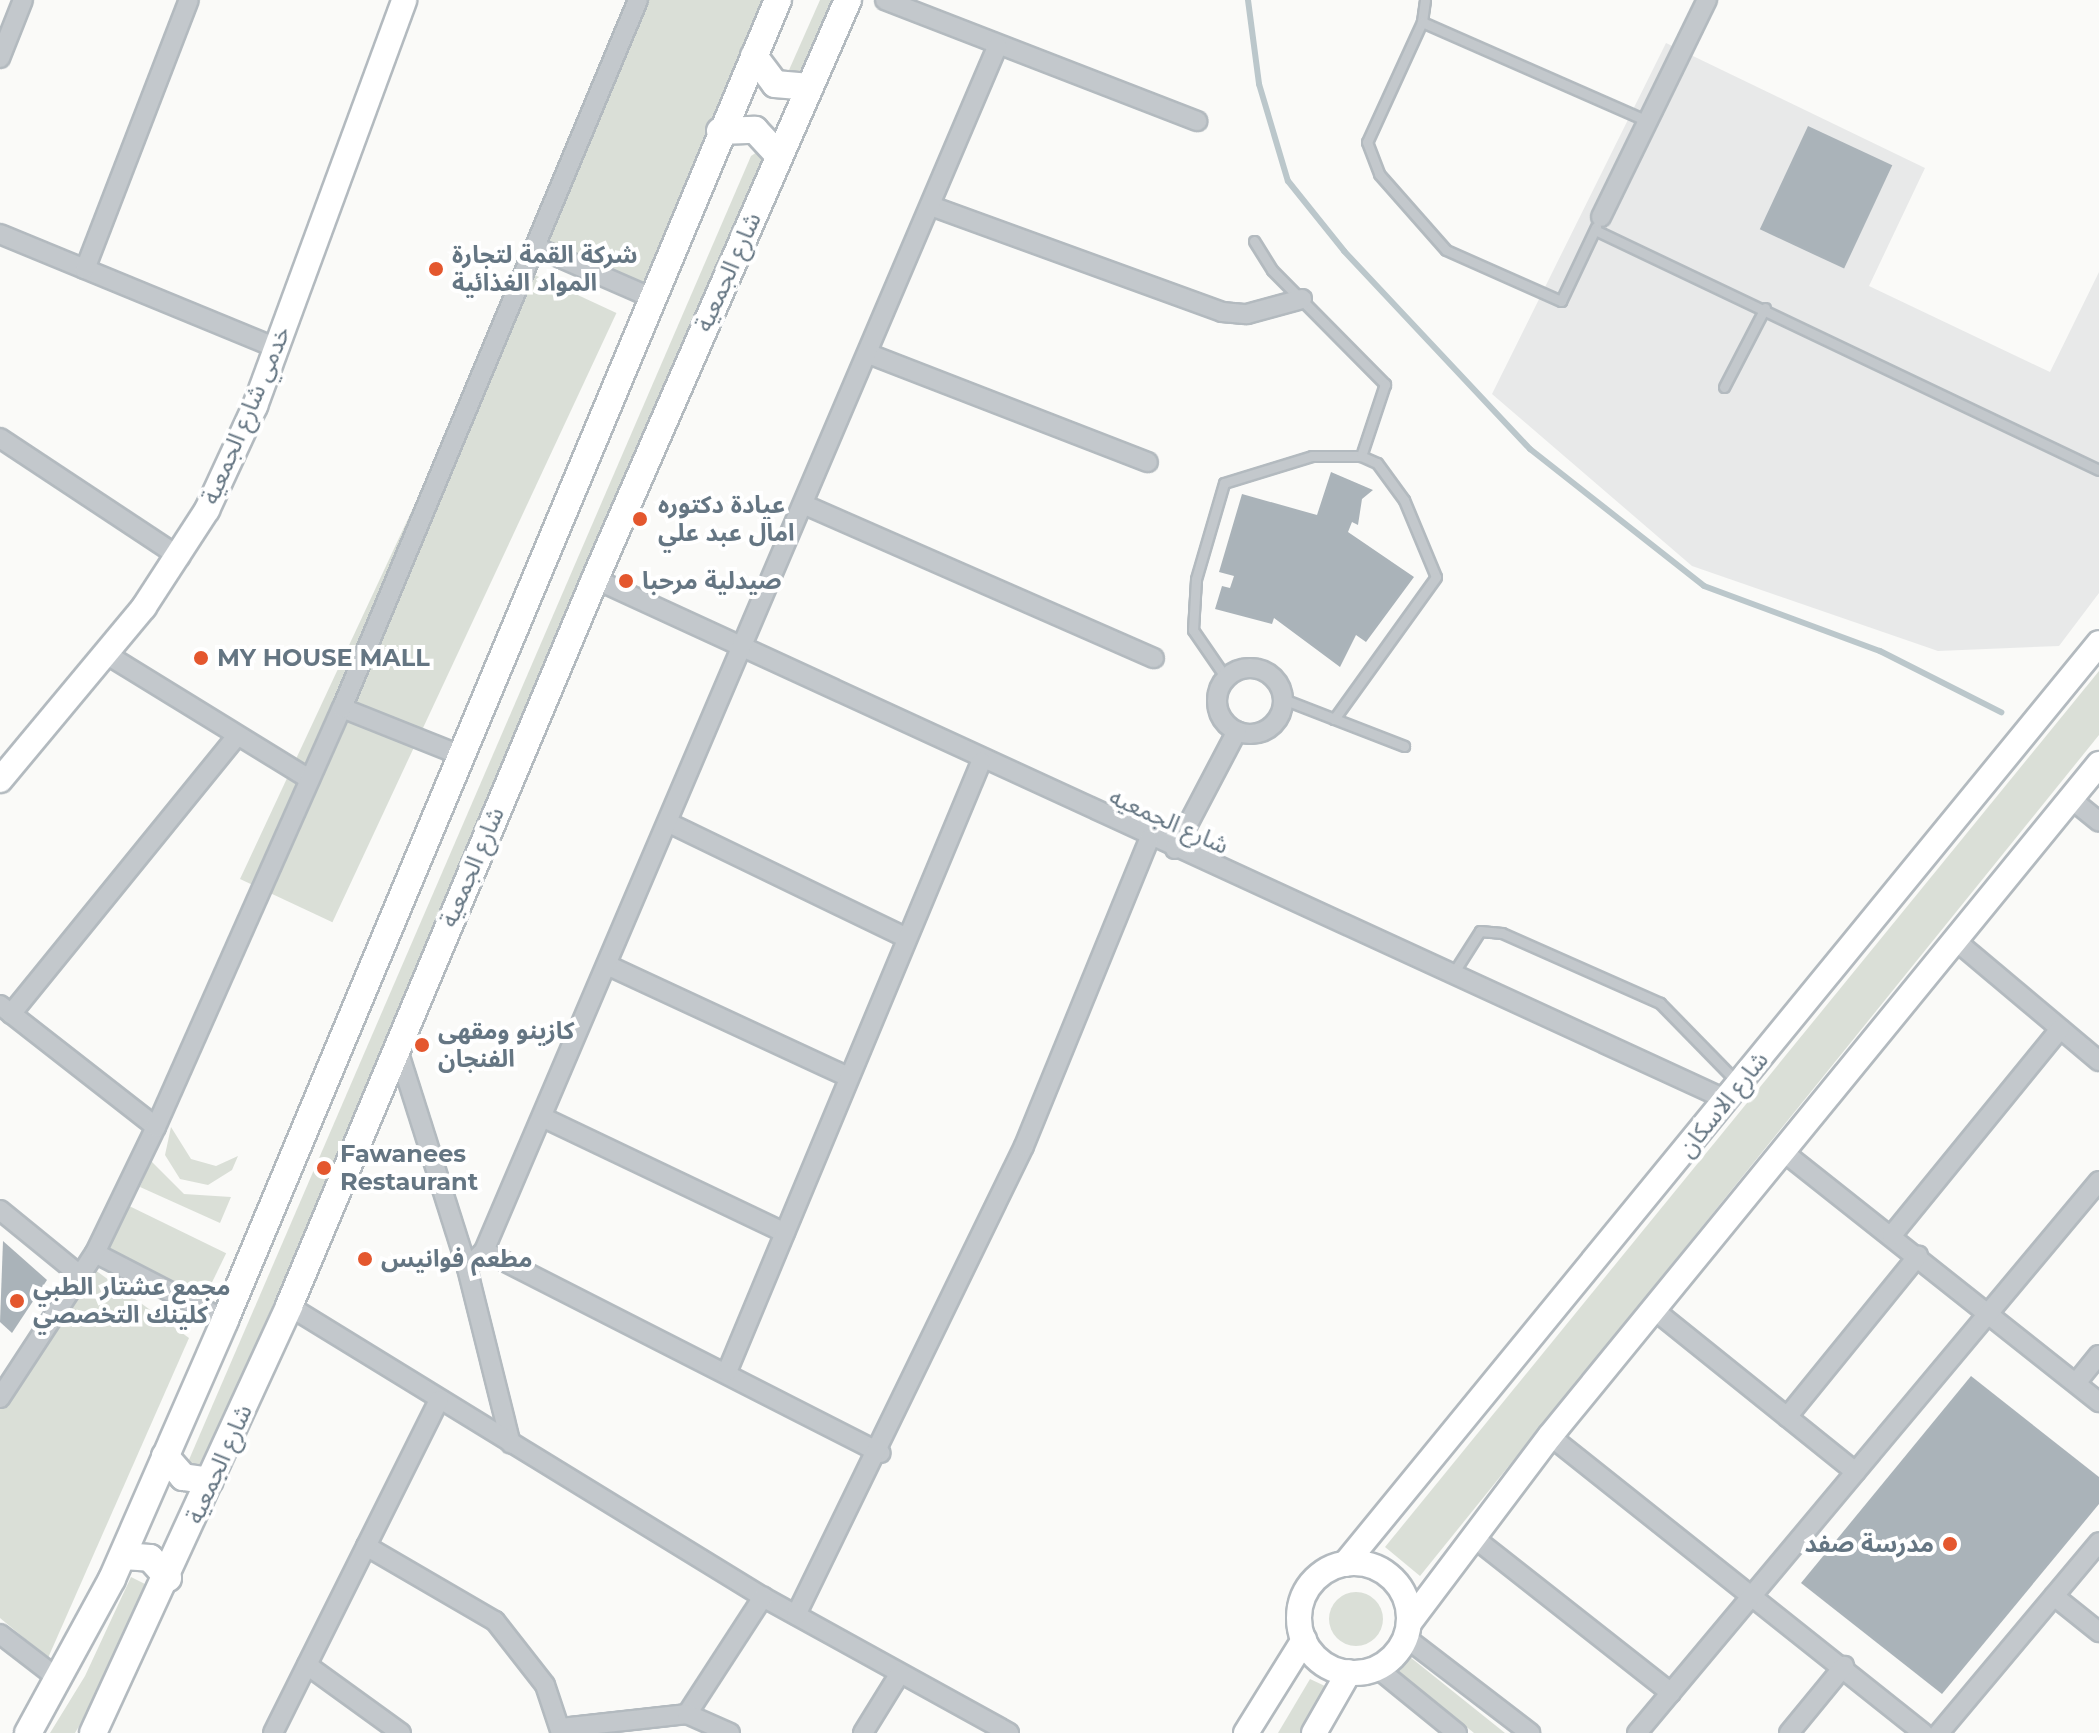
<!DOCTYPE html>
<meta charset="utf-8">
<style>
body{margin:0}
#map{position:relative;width:2099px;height:1733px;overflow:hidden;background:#fafaf8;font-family:Montserrat,"Noto Sans Arabic",sans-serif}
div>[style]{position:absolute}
.built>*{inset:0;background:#e8e9e9}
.green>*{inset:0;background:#dadfd7;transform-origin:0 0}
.round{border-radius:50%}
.stream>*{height:6px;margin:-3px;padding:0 3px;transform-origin:3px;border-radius:3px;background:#bbc7cb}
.building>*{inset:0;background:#aab3b9;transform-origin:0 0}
.roads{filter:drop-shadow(2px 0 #b3babf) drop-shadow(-2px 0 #b3babf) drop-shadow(0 2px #b3babf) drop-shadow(0 -2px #b3babf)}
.lane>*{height:9px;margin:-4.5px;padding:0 4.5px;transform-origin:4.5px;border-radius:4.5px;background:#c3c8cc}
.street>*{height:18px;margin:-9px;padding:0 9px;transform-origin:9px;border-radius:9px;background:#c3c8cc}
.street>.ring{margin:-9px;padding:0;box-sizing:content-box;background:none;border:18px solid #c3c8cc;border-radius:50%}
.secondary>*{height:24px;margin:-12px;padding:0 12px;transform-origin:12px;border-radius:12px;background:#fff}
.secondary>.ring{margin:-12px;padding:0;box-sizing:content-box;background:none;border:24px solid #fff;border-radius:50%}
.primary>*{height:26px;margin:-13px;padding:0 13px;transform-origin:13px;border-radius:13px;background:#fff}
.dots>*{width:22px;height:22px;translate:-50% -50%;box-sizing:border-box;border:4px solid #fff;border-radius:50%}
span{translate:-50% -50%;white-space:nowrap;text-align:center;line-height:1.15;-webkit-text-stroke:8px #fff;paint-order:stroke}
.poi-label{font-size:24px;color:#657683;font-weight:700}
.left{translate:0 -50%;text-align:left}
.right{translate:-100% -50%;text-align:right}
.street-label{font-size:24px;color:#657683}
</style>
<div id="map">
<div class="built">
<i style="clip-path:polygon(1666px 43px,1925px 168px,1869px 286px,2050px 372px,2099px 272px,2099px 593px,2059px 646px,1938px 651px,1692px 566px,1492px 394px)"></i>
</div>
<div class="green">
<i style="clip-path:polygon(645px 0,771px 0,648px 288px,534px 247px)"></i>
<i style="clip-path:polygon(820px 0,839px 0,803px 83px,792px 80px,789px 70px)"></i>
<i style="clip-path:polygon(760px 150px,769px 160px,203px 1466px,199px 1473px,185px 1469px,751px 156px)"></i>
<i style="left:524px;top:270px;width:102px;height:672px;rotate:25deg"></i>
<i style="clip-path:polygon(2099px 671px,2099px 735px,1420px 1576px,1385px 1547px)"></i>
<i style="clip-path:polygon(171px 1127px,191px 1159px,216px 1166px,238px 1156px,232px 1170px,208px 1185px,180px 1179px,165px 1155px)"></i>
<i style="clip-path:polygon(151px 1161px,184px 1194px,231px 1197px,220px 1223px,140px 1187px)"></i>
<i style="left:121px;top:1202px;width:117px;height:53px;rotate:26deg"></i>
<i style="clip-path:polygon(91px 1267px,189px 1338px,48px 1658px,0 1618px,0 1400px)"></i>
<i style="clip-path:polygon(131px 1577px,149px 1586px,101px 1688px,75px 1733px,50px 1733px,85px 1676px)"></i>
<i class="round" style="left:1329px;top:1592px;width:54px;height:54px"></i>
<i style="clip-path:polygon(1410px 1657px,1505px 1733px,1474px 1733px,1399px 1672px)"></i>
<i style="clip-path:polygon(1310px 1679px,1327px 1687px,1300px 1733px,1278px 1733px)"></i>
</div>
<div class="stream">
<i style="left:1248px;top:0;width:85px;rotate:82.5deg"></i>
<i style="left:1259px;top:84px;width:101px;rotate:73.4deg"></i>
<i style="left:1288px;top:181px;width:90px;rotate:51.3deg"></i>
<i style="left:1344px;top:251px;width:272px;rotate:46.8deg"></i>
<i style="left:1530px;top:449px;width:221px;rotate:38.2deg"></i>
<i style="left:1704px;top:586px;width:188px;rotate:20.3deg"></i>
<i style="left:1880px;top:651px;width:136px;rotate:26.8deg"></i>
</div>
<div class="building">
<i style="left:1808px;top:126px;width:93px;height:114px;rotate:25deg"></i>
<i style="clip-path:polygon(1331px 472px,1373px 490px,1362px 499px,1358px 525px,1352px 522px,1348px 532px,1414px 577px,1366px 642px,1356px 635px,1340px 667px,1274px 618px,1272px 624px,1215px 609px,1222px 586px,1230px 588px,1234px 576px,1219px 572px,1242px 494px,1317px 515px)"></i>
<i style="clip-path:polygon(3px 1241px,47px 1280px,12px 1333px,0 1322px)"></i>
<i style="clip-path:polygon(1971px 1376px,2099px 1477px,2099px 1504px,1942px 1694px,1801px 1583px)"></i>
</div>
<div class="roads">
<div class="lane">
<i style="left:1425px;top:0;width:22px;rotate:98deg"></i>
<i style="left:1422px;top:22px;width:132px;rotate:114.6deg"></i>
<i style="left:1367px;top:142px;width:34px;rotate:69deg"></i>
<i style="left:1379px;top:174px;width:101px;rotate:48.6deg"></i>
<i style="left:1446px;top:250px;width:126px;rotate:23.9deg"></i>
<i style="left:1561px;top:301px;width:82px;rotate:-64.7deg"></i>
<i style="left:1422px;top:22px;width:247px;rotate:23.7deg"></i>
<i style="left:1595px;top:230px;width:558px;rotate:25.46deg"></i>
<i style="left:1254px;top:241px;width:34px;rotate:58deg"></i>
<i style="left:1272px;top:270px;width:161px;rotate:45.3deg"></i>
<i style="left:1385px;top:384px;width:76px;rotate:108.4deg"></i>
<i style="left:1724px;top:387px;width:89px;rotate:-62.6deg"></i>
<i style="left:1226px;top:678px;width:58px;rotate:-124.5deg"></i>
<i style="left:1193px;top:630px;width:51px;rotate:-86.6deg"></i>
<i style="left:1196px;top:579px;width:100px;rotate:-73.7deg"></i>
<i style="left:1224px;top:483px;width:92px;rotate:-17.1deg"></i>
<i style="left:1312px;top:456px;width:49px"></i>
<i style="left:1361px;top:456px;width:17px;rotate:24deg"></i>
<i style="left:1377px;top:463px;width:46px;rotate:53.9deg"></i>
<i style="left:1404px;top:500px;width:83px;rotate:67.4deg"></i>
<i style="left:1436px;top:577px;width:175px;rotate:125.7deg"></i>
<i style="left:1283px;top:699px;width:130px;rotate:21.2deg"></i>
<i style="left:1452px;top:975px;width:52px;rotate:-57.5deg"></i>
<i style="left:1480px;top:931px;width:22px;rotate:5deg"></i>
<i style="left:1502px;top:933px;width:173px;rotate:23.9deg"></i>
<i style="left:1660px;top:1003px;width:112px;rotate:45.7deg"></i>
</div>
<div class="street">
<i style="left:885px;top:0;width:335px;rotate:21.2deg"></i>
<i style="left:0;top:58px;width:62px;rotate:-68.4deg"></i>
<i style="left:931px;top:206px;width:310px;rotate:20deg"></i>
<i style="left:1222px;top:312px;width:25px;rotate:5deg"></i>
<i style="left:1247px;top:314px;width:57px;rotate:-15.3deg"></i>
<i style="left:1601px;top:217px;width:242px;rotate:-64deg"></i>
<i style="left:0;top:234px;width:299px;rotate:22.4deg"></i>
<i style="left:538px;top:248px;width:122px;rotate:23.6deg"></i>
<i style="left:85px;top:269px;width:288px;rotate:-68.9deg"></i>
<i style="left:869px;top:354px;width:299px;rotate:21.2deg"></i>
<i style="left:0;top:438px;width:216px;rotate:33.5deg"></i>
<i style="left:805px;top:505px;width:381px;rotate:23.7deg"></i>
<i style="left:595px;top:579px;width:1246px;rotate:24.71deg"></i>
<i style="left:106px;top:654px;width:238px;rotate:31.6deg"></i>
<i class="ring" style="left:1217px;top:668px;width:48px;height:48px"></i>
<i style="left:342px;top:708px;width:127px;rotate:21.7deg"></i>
<i style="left:2071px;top:799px;width:36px;rotate:39deg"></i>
<i style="left:669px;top:823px;width:264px;rotate:25.8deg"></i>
<i style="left:1175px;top:849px;width:133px;rotate:-62.3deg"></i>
<i style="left:1956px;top:941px;width:187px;rotate:40deg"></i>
<i style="left:607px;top:965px;width:266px;rotate:24.9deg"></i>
<i style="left:0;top:1005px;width:198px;rotate:38deg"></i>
<i style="left:11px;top:1014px;width:358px;rotate:-50.9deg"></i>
<i style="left:397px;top:1047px;width:232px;rotate:72.4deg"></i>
<i style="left:467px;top:1268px;width:181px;rotate:76deg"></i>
<i style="left:542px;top:1117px;width:269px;rotate:25.5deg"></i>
<i style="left:1781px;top:1150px;width:406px;rotate:38.4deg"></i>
<i style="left:0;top:1210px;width:104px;rotate:39.2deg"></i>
<i style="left:1892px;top:1235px;width:266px;rotate:-50.8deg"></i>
<i style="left:484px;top:1251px;width:445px;rotate:27deg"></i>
<i style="left:95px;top:1253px;width:146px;rotate:27.3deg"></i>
<i style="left:467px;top:1268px;width:24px;rotate:-45deg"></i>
<i style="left:484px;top:1251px;width:1309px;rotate:-66.92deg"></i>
<i style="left:289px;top:1306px;width:556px;rotate:31.55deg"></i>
<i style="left:763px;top:1597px;width:281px;rotate:28.9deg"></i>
<i style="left:1653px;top:1309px;width:260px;rotate:38.8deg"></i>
<i style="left:727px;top:1372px;width:661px;rotate:-67.39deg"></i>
<i style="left:2076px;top:1383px;width:36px;rotate:-51deg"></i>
<i style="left:0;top:1398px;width:173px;rotate:-56.8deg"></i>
<i style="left:95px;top:1253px;width:140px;rotate:-64.2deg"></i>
<i style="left:156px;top:1127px;width:458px;rotate:-66.1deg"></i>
<i style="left:342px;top:708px;width:767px;rotate:-67.31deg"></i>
<i style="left:1787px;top:1417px;width:208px;rotate:-50.9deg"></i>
<i style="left:1550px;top:1436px;width:477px;rotate:38.5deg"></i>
<i style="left:1473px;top:1537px;width:252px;rotate:38.2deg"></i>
<i style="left:366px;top:1546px;width:149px;rotate:30.2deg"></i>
<i style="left:495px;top:1621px;width:81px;rotate:52deg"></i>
<i style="left:545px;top:1685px;width:51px;rotate:71.6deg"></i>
<i style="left:2054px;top:1596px;width:58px;rotate:38.7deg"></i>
<i style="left:796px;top:1615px;width:521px;rotate:-64.07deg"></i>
<i style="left:1024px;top:1146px;width:331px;rotate:-67.8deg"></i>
<i style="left:0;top:1634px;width:76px;rotate:37.5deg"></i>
<i style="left:1405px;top:1637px;width:158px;rotate:37.5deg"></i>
<i style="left:307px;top:1665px;width:116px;rotate:35.9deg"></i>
<i style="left:1377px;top:1668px;width:103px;rotate:39.1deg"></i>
<i style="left:687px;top:1714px;width:140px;rotate:-57deg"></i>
<i style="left:561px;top:1728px;width:127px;rotate:-6.3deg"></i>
<i style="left:687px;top:1714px;width:47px;rotate:23.8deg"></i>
<i style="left:273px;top:1733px;width:372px;rotate:-63.5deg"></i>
<i style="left:863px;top:1733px;width:70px;rotate:-58.3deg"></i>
<i style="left:1637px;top:1733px;width:720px;rotate:-50.07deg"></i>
<i style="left:1789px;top:1733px;width:87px;rotate:-50.6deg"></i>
<i style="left:1939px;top:1733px;width:249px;rotate:-50deg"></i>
</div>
<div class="secondary">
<i style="left:0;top:780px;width:225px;rotate:-50.2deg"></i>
<i style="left:144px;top:607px;width:116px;rotate:-57deg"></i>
<i style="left:207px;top:510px;width:115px;rotate:-65.2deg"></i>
<i style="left:255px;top:406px;width:432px;rotate:-69.8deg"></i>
<i class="ring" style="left:1299px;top:1563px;width:86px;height:86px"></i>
<i style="left:1345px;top:1564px;width:1190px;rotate:-50.69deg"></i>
<i style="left:1409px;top:1623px;width:234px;rotate:-53deg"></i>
<i style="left:1550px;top:1436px;width:868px;rotate:-50.75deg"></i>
<i style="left:1246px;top:1733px;width:110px;rotate:-58.1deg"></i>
<i style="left:1314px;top:1733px;width:70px;rotate:-60.2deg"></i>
</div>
<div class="primary">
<i style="left:754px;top:56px;width:35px;rotate:53deg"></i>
<i style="left:775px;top:84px;width:35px;rotate:5deg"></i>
<i style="left:720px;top:131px;width:35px;rotate:-2deg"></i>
<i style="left:755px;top:130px;width:35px;rotate:47deg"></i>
<i style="left:165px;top:1456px;width:28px;rotate:49deg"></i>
<i style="left:183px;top:1477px;width:27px;rotate:8deg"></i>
<i style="left:123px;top:1556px;width:27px;rotate:4deg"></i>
<i style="left:150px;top:1558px;width:27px;rotate:48deg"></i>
<i style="left:28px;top:1733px;width:175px;rotate:-61.4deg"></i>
<i style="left:112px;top:1579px;width:283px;rotate:-66.4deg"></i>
<i style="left:225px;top:1320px;width:1431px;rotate:-67.27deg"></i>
<i style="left:93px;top:1733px;width:470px;rotate:-65.3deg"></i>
<i style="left:289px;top:1306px;width:789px;rotate:-67.17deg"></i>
<i style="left:595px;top:579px;width:632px;rotate:-66.4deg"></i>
</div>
</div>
<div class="dots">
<i style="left:436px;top:269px;background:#e4572e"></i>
<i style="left:640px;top:519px;background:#e4572e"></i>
<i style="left:626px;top:581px;background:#e4572e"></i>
<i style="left:201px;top:658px;background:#e4572e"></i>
<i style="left:422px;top:1045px;background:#e4572e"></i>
<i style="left:324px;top:1168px;background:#e4572e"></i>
<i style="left:365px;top:1259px;background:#e4572e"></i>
<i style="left:17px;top:1301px;background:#e4572e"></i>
<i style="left:1950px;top:1544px;background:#e4572e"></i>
</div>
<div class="poi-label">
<span class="left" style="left:452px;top:269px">شركة القمة لتجارة<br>المواد الغذائية</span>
<span class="left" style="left:658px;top:519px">عيادة دكتوره<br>امال عبد علي</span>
<span class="left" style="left:642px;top:581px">صيدلية مرحبا</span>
<span class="left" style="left:217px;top:658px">MY HOUSE MALL</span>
<span class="left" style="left:438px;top:1045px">كازينو ومقهى<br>الفنجان</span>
<span class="left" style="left:340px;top:1168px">Fawanees<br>Restaurant</span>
<span class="left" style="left:381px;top:1259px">مطعم فوانيس</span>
<span class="left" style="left:33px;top:1301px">مجمع عشتار الطبي<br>كلينك التخصصي</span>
<span class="right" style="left:1934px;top:1544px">مدرسة صفد</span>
</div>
<div class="street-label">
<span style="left:728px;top:272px;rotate:-66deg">شارع الجمعية</span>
<span style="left:246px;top:415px;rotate:-67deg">خدمي شارع الجمعية</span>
<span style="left:1169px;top:821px;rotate:24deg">شارع الجمعيه</span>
<span style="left:472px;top:867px;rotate:-67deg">شارع الجمعية</span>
<span style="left:1723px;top:1104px;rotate:-51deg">شارع الاسكان</span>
<span style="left:219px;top:1464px;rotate:-66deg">شارع الجمعية</span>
</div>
</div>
